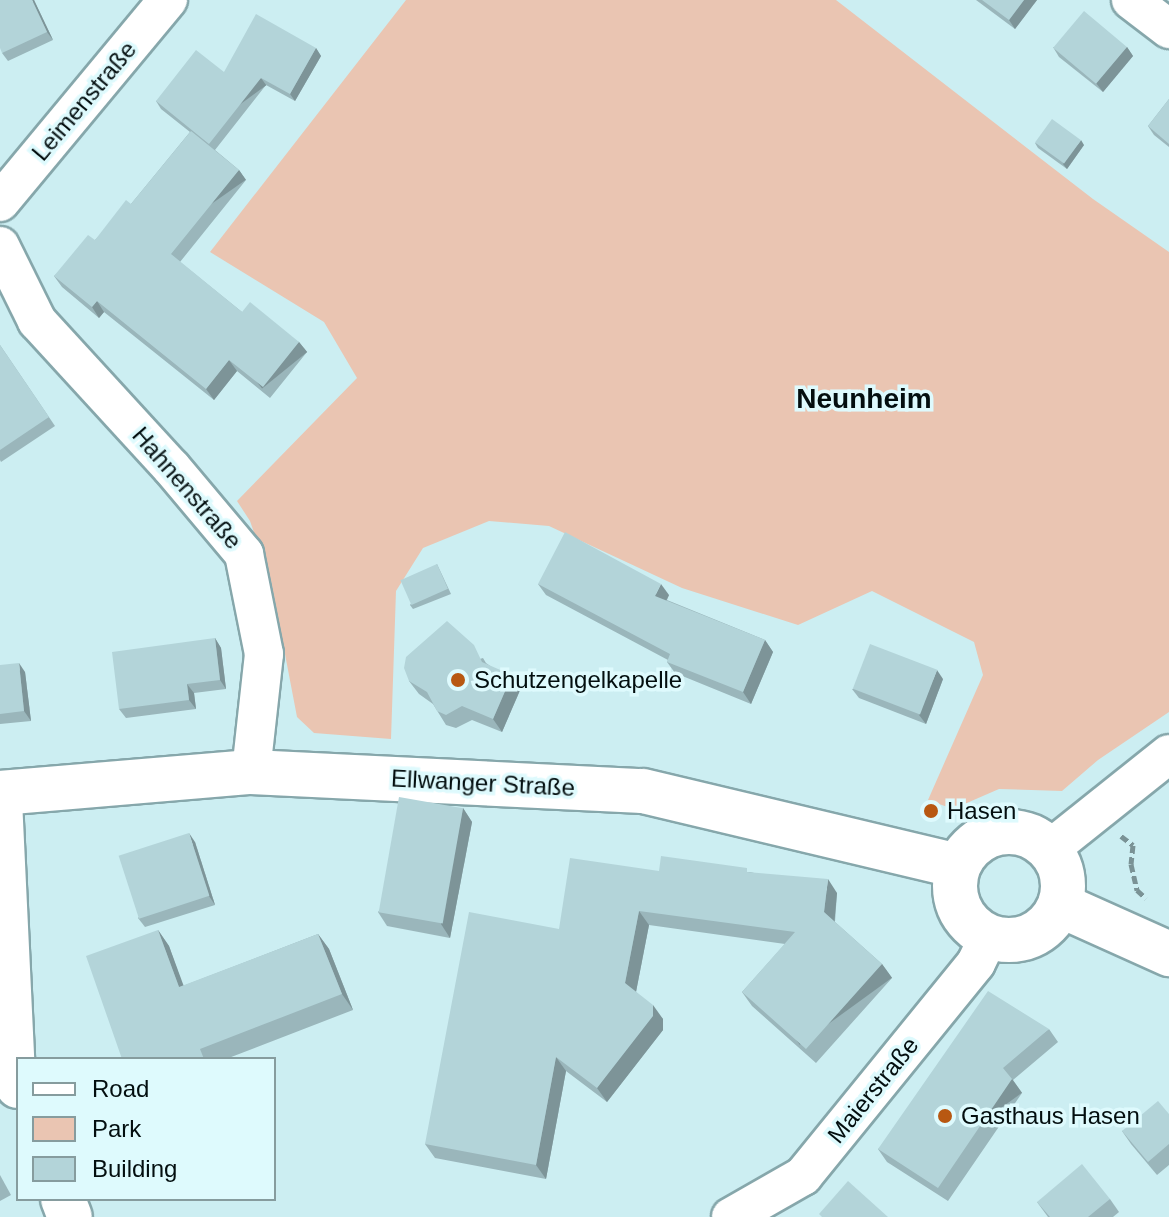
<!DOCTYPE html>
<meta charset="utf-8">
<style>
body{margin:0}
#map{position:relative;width:1169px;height:1217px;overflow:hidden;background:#cceef2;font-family:Arial,sans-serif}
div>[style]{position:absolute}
.green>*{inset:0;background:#eac5b2}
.path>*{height:5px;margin-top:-2.5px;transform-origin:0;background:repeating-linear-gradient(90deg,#7a9295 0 8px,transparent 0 12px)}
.roads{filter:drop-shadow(2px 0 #86a7ab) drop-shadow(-2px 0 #86a7ab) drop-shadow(0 2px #86a7ab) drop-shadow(0 -2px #86a7ab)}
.minor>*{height:38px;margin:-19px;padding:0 19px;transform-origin:19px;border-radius:19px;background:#fff}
.tertiary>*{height:44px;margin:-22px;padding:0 22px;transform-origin:22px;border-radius:22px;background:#fff}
.tertiary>.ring{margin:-22px;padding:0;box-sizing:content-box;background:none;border:44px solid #fff;border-radius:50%}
.wall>*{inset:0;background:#9ab6bb}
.shaded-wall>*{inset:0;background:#7d9498;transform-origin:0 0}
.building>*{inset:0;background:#b3d4d9;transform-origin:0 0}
.dots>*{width:22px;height:22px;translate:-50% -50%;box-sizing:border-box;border:4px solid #defafd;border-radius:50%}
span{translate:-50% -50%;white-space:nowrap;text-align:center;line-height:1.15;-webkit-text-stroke:7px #defafd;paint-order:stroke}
.street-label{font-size:24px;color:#030e0f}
.poi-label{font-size:24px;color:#030e0f}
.left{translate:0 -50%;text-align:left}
.quarter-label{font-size:28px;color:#030e0f;font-weight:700}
.legend{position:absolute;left:16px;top:1057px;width:260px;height:144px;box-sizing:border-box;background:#defafd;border:2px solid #869c9e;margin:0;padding:10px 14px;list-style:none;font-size:24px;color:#030e0f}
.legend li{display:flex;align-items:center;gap:16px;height:40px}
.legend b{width:40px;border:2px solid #869c9e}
</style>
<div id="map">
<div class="green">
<i style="clip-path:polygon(406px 0,836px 0,1093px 199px,1169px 252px,1169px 712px,1098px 760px,1062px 791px,999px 789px,953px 809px,928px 800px,983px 675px,974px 642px,872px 591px,798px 625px,682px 588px,549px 526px,489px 521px,423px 548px,396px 591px,391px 739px,314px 733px,297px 717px,271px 581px,250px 521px,237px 501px,357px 378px,324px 322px,210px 252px)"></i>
</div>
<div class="path">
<i style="left:1121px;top:836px;width:15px;rotate:37deg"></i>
<i style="left:1133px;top:845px;width:19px;rotate:96deg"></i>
<i style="left:1131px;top:864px;width:27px;rotate:77deg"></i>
<i style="left:1137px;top:890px;width:12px;rotate:42deg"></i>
</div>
<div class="roads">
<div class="minor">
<i style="left:1131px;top:0;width:48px;rotate:37.3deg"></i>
<i style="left:0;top:202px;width:263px;rotate:-50.3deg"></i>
<i style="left:0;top:246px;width:84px;rotate:63.7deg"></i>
<i style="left:37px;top:321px;width:198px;rotate:47.5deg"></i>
<i style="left:171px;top:467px;width:114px;rotate:50deg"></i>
<i style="left:244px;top:554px;width:102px;rotate:78.7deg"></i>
<i style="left:264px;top:654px;width:119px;rotate:96.3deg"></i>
<i style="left:1050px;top:849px;width:152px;rotate:-38.6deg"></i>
<i style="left:731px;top:1217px;width:83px;rotate:-29.7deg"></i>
<i style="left:803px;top:1176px;width:274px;rotate:-50.9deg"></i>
<i style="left:976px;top:963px;width:30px;rotate:-64deg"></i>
</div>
<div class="tertiary">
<i style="left:0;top:793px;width:252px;rotate:-4.8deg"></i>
<i style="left:251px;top:772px;width:392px;rotate:2.8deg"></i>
<i style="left:643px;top:791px;width:323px;rotate:13.4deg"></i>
<i style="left:0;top:800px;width:273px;rotate:87.3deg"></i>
<i style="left:13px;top:1073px;width:14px;rotate:69deg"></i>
<i class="ring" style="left:955px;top:832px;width:64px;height:64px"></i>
<i style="left:1060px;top:905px;width:120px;rotate:24.2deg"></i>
<i style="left:63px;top:1199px;width:19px;rotate:69deg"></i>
</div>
</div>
<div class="wall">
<i style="clip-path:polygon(34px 0,53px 40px,8px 61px,2px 53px)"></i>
<i style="clip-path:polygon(976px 0,1037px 0,1015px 29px)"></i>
<i style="clip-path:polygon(1053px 47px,1127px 47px,1133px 56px,1103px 92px,1059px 57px)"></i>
<i style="clip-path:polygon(316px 48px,321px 56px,295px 101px,266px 85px,215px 150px,239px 170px,246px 180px,180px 262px,242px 312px,299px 342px,307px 352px,270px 398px,237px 371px,214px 400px,104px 312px,99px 318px,62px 287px,54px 276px,95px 240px,131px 204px,190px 132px,161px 109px,156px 101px,224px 72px)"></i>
<i style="clip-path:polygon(1169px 99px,1169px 147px,1154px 135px,1148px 126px)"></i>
<i style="clip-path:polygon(1035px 143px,1084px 145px,1067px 169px,1038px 148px)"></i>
<i style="clip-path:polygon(0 345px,55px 426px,1px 462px,0 460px)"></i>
<i style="clip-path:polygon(437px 564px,451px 594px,413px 609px,410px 605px)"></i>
<i style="clip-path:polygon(538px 584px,669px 595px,667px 600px,765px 640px,773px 652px,751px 704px,675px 673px,667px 662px,668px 660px,546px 595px)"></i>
<i style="clip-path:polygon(215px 638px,221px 648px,226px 689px,194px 693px,196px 709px,126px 718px,119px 709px)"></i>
<i style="clip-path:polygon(483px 658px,486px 663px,521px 688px,502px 732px,472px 720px,456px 728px,446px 725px,433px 704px,419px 694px,409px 681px)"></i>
<i style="clip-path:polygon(0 665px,25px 672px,31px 721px,0 724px)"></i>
<i style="clip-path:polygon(943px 679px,926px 724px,859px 698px,852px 689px)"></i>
<i style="clip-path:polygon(463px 808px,472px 822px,450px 938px,387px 926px,378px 912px)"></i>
<i style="clip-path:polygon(195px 842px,215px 905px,145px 927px,138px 918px)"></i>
<i style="clip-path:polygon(659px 871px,750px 872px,837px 893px,835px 922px,882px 964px,892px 978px,816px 1063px,752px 1006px,742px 992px,785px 944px,649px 925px,636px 992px,663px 1019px,663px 1030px,607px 1102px,566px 1071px,546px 1179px,435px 1158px,425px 1144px,559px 929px)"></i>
<i style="clip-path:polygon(158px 930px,169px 946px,183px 986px,318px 934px,329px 949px,353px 1010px,226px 1059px,122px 1059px)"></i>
<i style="clip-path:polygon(1049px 1029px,1058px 1042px,1013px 1080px,1022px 1093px,948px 1201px,887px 1162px,878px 1149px)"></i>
<i style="clip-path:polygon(1169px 1114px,1169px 1165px,1157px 1175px,1131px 1144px,1122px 1131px)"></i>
<i style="clip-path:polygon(0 1175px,11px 1195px,0 1201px)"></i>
<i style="clip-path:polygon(1110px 1199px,1119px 1212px,1113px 1217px,1048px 1217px,1037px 1202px)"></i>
</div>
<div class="shaded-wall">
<i style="clip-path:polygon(32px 0,34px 0,53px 40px,47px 32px)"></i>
<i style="clip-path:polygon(1024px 0,1037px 0,1015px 29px,1009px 20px)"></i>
<i style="clip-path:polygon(1127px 47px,1133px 56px,1103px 92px,1096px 83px)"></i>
<i style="clip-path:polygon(316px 48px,321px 56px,295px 101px,290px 94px)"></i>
<i style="left:261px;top:78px;width:9px;height:84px;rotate:54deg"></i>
<i style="clip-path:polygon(1081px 140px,1084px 145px,1067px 169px,1063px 164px)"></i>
<i style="left:239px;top:170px;width:12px;height:108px;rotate:55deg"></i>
<i style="clip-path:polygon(97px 301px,104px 312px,99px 318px,92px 307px)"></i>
<i style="left:299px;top:342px;width:13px;height:58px;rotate:51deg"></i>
<i style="clip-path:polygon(229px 360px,237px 371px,214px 400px,206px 389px)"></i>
<i style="clip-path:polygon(661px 584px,669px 595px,663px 607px,655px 596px)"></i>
<i style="clip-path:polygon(215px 638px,221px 648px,226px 689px,220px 680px)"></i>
<i style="clip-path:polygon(765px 640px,773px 652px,751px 704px,743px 692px)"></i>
<i style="clip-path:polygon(19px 663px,25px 672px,31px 721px,24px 711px)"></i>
<i style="clip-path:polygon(937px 670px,943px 679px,926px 724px,919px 715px)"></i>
<i style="clip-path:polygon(512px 675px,521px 688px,502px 732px,493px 719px)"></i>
<i style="clip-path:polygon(187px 684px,194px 693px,196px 709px,189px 700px)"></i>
<i style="clip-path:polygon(463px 808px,472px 822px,450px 938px,441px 924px)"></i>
<i style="clip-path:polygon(189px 833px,195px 842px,215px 905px,209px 896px)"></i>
<i style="clip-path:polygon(828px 879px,837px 893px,834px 926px,824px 912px)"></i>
<i style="clip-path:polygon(639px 911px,649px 925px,635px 997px,625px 983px)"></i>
<i style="clip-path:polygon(158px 930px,169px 946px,190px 1003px,179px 987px)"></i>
<i style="clip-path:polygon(318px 934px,329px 949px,353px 1010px,342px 994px)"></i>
<i style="left:882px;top:964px;width:17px;height:114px;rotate:54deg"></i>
<i style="clip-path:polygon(653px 1005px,663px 1019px,663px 1030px,607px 1102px,597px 1088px)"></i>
<i style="clip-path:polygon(556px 1057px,566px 1071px,546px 1179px,536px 1165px)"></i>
<i style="left:1012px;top:1079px;width:17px;height:132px;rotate:54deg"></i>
</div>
<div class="building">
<i style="clip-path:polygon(0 0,32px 0,47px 32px,2px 53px,0 48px)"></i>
<i style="clip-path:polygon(982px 0,1024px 0,1009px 20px)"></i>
<i style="left:1084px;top:11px;width:56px;height:48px;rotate:40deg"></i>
<i style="clip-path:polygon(256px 14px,316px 48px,290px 94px,261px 78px,209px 144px,156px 101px,196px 50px,224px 72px)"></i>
<i style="clip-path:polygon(1169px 99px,1169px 144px,1148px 126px)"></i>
<i style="left:1052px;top:119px;width:36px;height:29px;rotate:36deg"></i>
<i style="clip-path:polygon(191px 131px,239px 170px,171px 254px,242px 312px,250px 302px,299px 342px,263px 387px,229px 360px,206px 389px,97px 301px,92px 307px,54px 276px,88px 235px,95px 240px,126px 200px,131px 204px)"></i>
<i style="clip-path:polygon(0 345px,49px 417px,0 450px)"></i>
<i style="clip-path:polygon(565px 532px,661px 584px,655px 596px,765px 640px,743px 692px,667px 662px,670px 654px,538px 584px)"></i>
<i style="left:437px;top:564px;width:27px;height:40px;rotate:66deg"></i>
<i style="clip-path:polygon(447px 621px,474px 645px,482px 662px,512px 675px,493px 719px,462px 706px,446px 715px,437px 711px,427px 692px,409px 681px,404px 668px,406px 657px)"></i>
<i style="clip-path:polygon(215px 638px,220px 680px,187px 684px,189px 700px,119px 709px,112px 652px)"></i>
<i style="left:870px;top:644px;width:72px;height:48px;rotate:21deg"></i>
<i style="clip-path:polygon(19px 663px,24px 711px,0 714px,0 665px)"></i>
<i style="left:399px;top:797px;width:65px;height:117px;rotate:10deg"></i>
<i style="left:189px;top:833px;width:66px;height:74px;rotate:72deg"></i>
<i style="clip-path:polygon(661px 856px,747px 868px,747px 872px,828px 879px,824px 912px,882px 964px,806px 1049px,742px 992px,795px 932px,639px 911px,625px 983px,653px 1005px,653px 1016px,597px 1088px,556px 1057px,536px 1165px,425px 1144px,469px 912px,559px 929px,570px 858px,659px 871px)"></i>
<i style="clip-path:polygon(158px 930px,179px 987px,318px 934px,342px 994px,200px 1049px,204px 1059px,122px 1059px,86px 956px)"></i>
<i style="clip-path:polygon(988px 991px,1049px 1029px,1003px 1068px,1012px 1079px,938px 1188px,878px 1149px)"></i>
<i style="clip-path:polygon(1158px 1101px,1169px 1114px,1169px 1144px,1148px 1162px,1122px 1131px)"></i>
<i style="clip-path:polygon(1082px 1164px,1110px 1199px,1088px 1217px,1050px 1217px,1037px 1202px)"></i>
<i style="clip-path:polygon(848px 1181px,888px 1217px,822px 1217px,819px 1214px)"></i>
</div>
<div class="dots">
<i style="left:458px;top:680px;background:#b85812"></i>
<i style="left:931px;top:811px;background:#b85812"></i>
<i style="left:945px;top:1116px;background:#b85812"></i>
</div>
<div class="street-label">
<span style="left:84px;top:101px;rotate:-50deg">Leimenstraße</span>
<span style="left:187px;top:488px;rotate:49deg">Hahnenstraße</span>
<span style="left:483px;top:783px;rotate:3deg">Ellwanger Straße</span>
<span style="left:873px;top:1090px;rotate:-51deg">Maierstraße</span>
</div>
<div class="poi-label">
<span class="left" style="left:474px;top:680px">Schutzengelkapelle</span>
<span class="left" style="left:947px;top:811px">Hasen</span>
<span class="left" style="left:961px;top:1116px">Gasthaus Hasen</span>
</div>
<div class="quarter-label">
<span style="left:864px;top:399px">Neunheim</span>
</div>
<ul class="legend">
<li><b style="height:10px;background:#fff"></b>Road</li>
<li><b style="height:22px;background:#eac5b2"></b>Park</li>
<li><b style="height:22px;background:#b3d4d9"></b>Building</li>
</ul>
</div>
